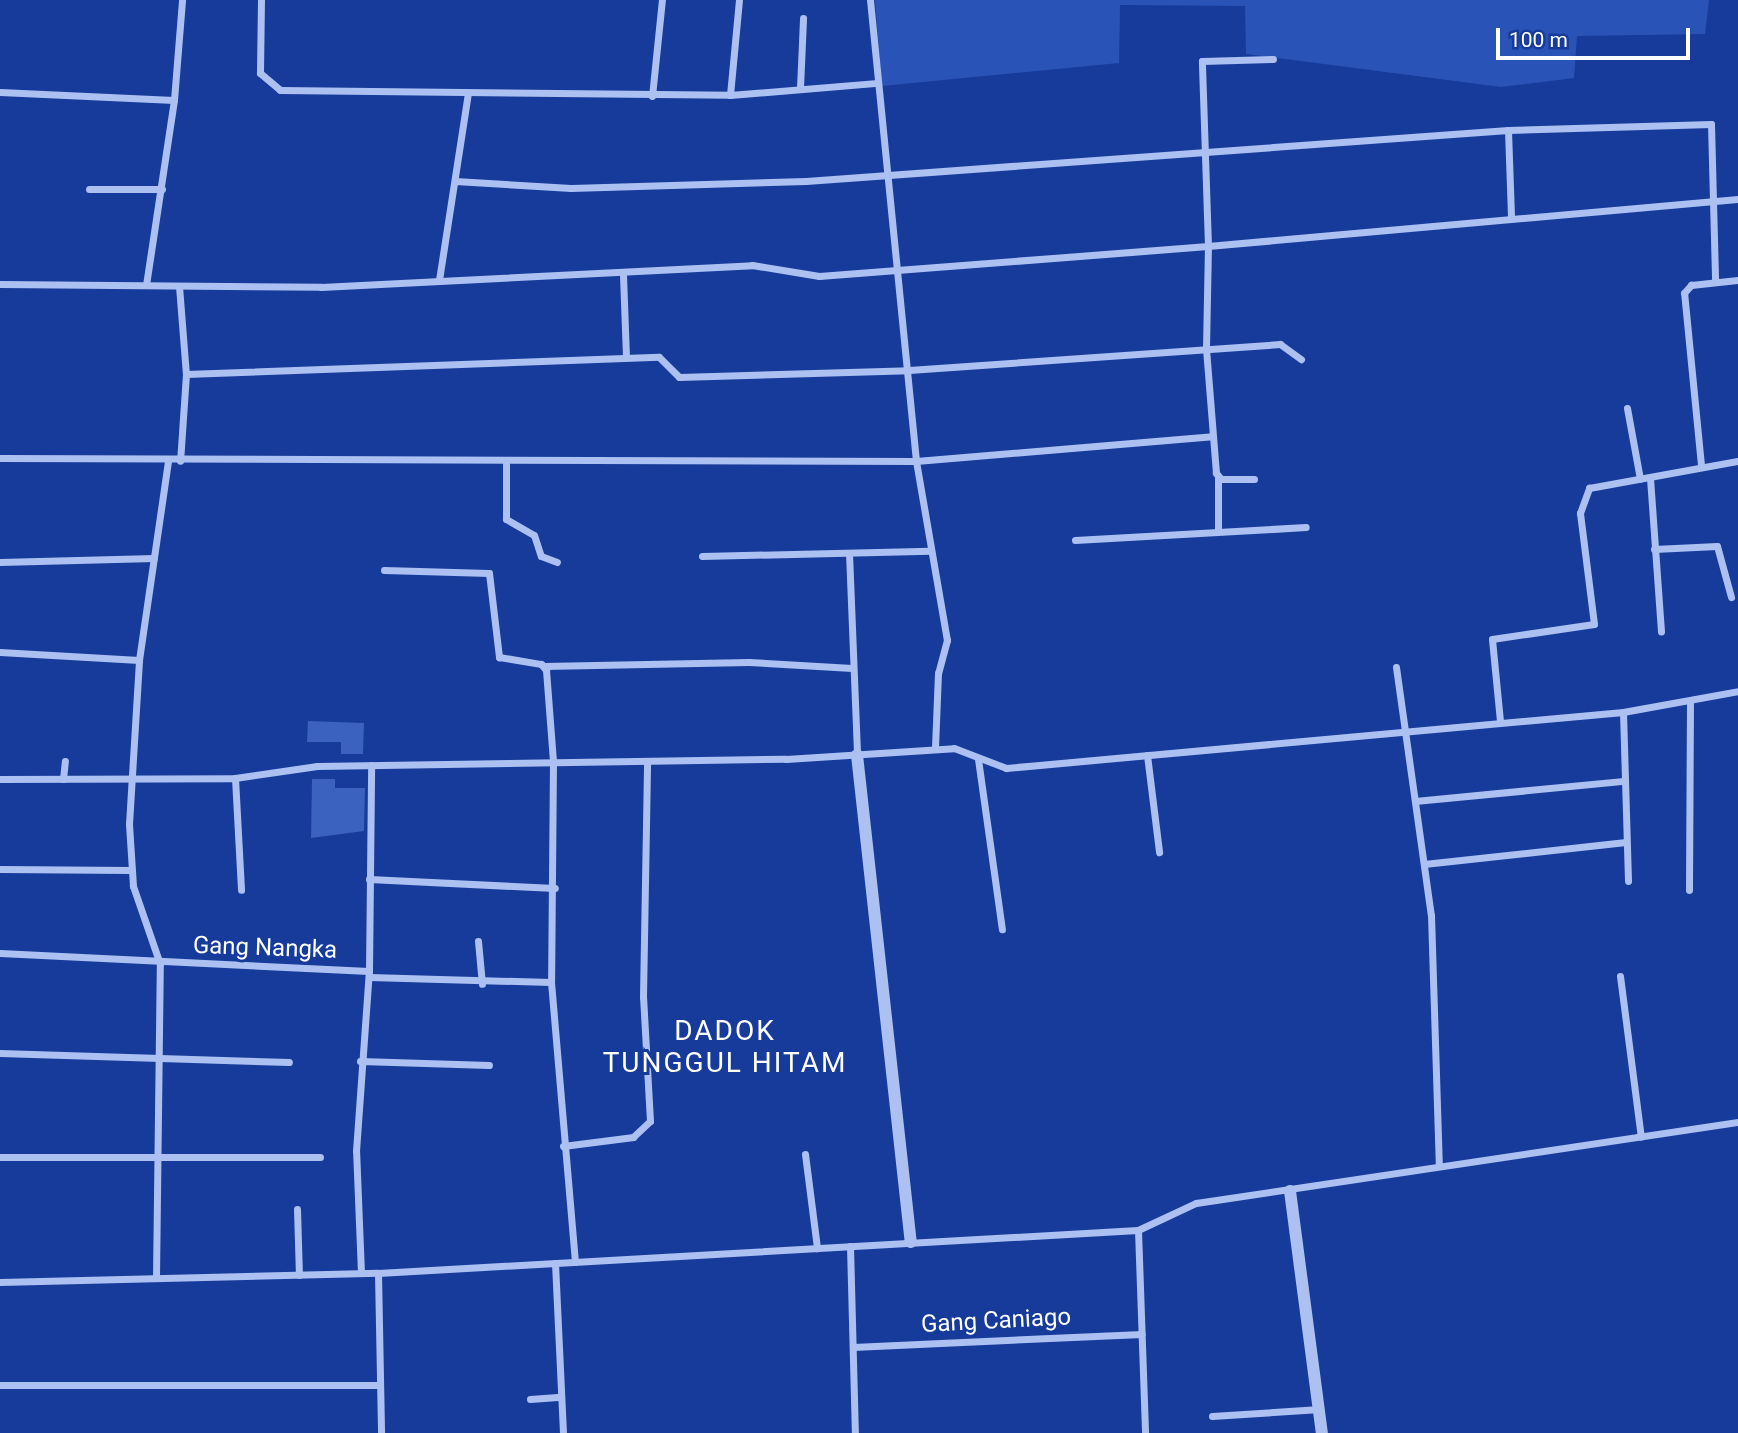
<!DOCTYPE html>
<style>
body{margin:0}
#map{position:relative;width:1738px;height:1433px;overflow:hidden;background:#173b9a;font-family:Roboto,sans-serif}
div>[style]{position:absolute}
.green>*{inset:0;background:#2a53b7}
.building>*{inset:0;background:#3b62bf}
.minor>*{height:7px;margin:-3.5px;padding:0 3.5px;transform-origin:3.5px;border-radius:3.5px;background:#acc0f2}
.tertiary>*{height:12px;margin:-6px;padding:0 6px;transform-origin:6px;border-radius:6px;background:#acc0f2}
span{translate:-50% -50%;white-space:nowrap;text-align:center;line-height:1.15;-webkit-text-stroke:6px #173b9a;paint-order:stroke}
.street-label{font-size:24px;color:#fff}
.quarter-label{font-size:28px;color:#fff;letter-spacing:2px}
.scale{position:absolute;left:1496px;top:28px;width:194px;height:32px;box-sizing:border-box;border:4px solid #fff;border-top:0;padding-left:9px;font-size:21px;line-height:24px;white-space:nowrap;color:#fff;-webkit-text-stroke:5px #173b9a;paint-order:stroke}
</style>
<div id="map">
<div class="green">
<i style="clip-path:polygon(875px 0,1709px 0,1705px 34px,1577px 36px,1574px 78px,1501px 87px,1246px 54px,1245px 6px,1120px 5px,1119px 63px,882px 86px)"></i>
</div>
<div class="building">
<i style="clip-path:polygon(308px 721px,364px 723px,363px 754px,341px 754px,341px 742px,307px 742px)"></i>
<i style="clip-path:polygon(312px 779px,335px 779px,335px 788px,365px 788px,364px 831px,311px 838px)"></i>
</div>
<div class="minor">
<i style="left:261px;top:0;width:73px;rotate:90.8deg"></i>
<i style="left:260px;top:73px;width:26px;rotate:40deg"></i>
<i style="left:280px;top:90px;width:450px;rotate:0.6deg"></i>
<i style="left:730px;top:95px;width:145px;rotate:-4.7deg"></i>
<i style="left:870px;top:0;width:463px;rotate:84.3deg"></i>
<i style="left:916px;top:461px;width:182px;rotate:80.2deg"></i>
<i style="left:947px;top:640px;width:34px;rotate:105deg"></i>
<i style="left:938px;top:673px;width:76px;rotate:92.3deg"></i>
<i style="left:800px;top:88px;width:70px;rotate:-87.5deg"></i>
<i style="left:0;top:92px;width:174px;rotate:2.6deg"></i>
<i style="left:730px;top:95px;width:95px;rotate:-84.6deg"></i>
<i style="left:652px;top:96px;width:97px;rotate:-84.1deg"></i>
<i style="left:1508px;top:130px;width:203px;rotate:-1.7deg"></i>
<i style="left:1711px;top:124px;width:157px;rotate:88.5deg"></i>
<i style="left:455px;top:181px;width:116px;rotate:3.5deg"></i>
<i style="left:571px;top:188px;width:235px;rotate:-1.7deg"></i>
<i style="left:806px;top:181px;width:704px;rotate:-4.16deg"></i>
<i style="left:1508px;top:130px;width:88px;rotate:88deg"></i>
<i style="left:89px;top:189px;width:73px"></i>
<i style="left:623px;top:275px;width:82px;rotate:87.9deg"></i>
<i style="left:439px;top:280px;width:189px;rotate:-81.2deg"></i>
<i style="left:0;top:284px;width:321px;rotate:0.5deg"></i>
<i style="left:321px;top:287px;width:432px;rotate:-2.9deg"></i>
<i style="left:752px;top:265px;width:68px;rotate:9.3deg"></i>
<i style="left:819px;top:276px;width:390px;rotate:-4.4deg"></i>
<i style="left:1208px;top:246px;width:185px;rotate:-91.9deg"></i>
<i style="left:1202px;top:61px;width:71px;rotate:-1.6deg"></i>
<i style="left:146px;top:285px;width:187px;rotate:-81.4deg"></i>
<i style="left:174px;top:100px;width:100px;rotate:-85.4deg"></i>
<i style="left:179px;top:286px;width:88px;rotate:85.5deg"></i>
<i style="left:186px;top:374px;width:87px;rotate:93.9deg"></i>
<i style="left:186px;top:374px;width:473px;rotate:-2.1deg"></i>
<i style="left:659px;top:357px;width:28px;rotate:45deg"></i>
<i style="left:679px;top:377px;width:230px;rotate:-1.7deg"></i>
<i style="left:909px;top:370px;width:372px;rotate:-4deg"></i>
<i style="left:1280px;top:344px;width:26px;rotate:36deg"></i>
<i style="left:1627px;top:408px;width:72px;rotate:79.6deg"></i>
<i style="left:0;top:458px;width:916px;rotate:0.19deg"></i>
<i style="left:916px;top:461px;width:297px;rotate:-4.8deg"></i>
<i style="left:506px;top:464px;width:55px;rotate:90deg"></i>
<i style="left:506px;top:519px;width:32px;rotate:30deg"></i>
<i style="left:534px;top:535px;width:22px;rotate:72deg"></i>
<i style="left:541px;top:556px;width:17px;rotate:21deg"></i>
<i style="left:1701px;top:465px;width:173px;rotate:-95.6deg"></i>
<i style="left:1684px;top:293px;width:11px;rotate:-49deg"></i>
<i style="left:1691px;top:285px;width:47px;rotate:-6.1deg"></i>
<i style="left:1650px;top:478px;width:154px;rotate:85.9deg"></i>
<i style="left:1254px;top:479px;width:33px;rotate:180deg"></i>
<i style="left:1221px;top:479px;width:8px;rotate:-130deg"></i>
<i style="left:1216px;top:473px;width:124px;rotate:-94.6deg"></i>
<i style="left:1206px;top:349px;width:103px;rotate:-88.9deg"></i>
<i style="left:1208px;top:246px;width:532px;rotate:-5.07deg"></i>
<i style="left:1218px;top:528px;width:52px;rotate:-90deg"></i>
<i style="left:1075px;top:540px;width:231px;rotate:-3.2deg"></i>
<i style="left:1654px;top:549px;width:63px;rotate:-2.7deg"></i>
<i style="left:1717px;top:546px;width:53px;rotate:74.6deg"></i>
<i style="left:849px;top:553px;width:202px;rotate:87.7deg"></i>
<i style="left:702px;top:556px;width:228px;rotate:-1.3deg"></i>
<i style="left:0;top:562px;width:154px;rotate:-1.5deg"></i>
<i style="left:384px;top:570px;width:105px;rotate:1.6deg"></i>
<i style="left:489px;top:573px;width:85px;rotate:83.2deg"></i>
<i style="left:499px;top:657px;width:43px;rotate:9.5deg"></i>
<i style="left:541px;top:664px;width:8px;rotate:50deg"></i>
<i style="left:546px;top:670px;width:92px;rotate:85.6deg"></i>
<i style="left:553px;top:762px;width:220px;rotate:90.5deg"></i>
<i style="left:551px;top:982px;width:281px;rotate:85.1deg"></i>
<i style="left:0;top:652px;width:139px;rotate:3.3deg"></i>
<i style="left:544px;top:666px;width:205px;rotate:-1.1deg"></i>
<i style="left:749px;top:662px;width:103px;rotate:3.3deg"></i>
<i style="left:1396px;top:667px;width:250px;rotate:82deg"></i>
<i style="left:1431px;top:915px;width:249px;rotate:88.2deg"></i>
<i style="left:1623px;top:712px;width:169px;rotate:88.3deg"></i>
<i style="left:1500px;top:721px;width:82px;rotate:-95.6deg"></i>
<i style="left:1492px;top:639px;width:103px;rotate:-8.4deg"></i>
<i style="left:1594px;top:624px;width:112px;rotate:-97.2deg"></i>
<i style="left:1580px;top:513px;width:27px;rotate:-70deg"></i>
<i style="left:1589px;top:488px;width:151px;rotate:-10.3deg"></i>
<i style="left:1147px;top:755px;width:98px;rotate:82.9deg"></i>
<i style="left:978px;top:759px;width:172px;rotate:82deg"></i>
<i style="left:235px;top:778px;width:112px;rotate:86.9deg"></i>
<i style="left:0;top:779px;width:235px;rotate:-0.2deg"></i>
<i style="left:235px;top:778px;width:83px;rotate:-8.3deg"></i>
<i style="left:317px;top:766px;width:469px;rotate:-0.9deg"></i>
<i style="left:786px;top:759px;width:168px;rotate:-3.7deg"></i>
<i style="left:954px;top:748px;width:56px;rotate:21deg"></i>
<i style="left:1006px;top:768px;width:620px;rotate:-5.19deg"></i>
<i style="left:1623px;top:712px;width:117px;rotate:-10.3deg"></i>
<i style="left:63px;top:779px;width:18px;rotate:-84deg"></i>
<i style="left:1415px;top:801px;width:210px;rotate:-5.5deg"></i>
<i style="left:1424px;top:864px;width:203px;rotate:-6.2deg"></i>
<i style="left:0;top:869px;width:131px;rotate:0.4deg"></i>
<i style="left:369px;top:879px;width:186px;rotate:2.8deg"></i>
<i style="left:1689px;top:890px;width:188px;rotate:-89.7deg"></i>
<i style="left:478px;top:941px;width:43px;rotate:84.7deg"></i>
<i style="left:0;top:953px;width:369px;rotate:2.8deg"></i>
<i style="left:1620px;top:976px;width:162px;rotate:82.6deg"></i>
<i style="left:369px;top:977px;width:182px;rotate:1.6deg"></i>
<i style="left:0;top:1053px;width:289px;rotate:1.8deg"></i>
<i style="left:360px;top:1061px;width:129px;rotate:1.8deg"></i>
<i style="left:563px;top:1146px;width:71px;rotate:-7.3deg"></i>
<i style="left:633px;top:1137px;width:23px;rotate:-43deg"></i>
<i style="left:650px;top:1121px;width:124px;rotate:-93.2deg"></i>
<i style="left:643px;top:997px;width:235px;rotate:-89deg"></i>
<i style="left:805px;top:1154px;width:95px;rotate:82.7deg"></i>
<i style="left:0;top:1157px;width:320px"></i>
<i style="left:297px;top:1209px;width:66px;rotate:88.3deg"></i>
<i style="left:1138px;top:1230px;width:203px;rotate:88deg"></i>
<i style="left:850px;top:1246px;width:187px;rotate:88.5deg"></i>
<i style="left:555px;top:1263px;width:170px;rotate:87.3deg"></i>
<i style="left:361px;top:1273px;width:122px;rotate:-92.3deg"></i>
<i style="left:356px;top:1151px;width:180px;rotate:-85.9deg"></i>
<i style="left:369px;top:971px;width:206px;rotate:-89.4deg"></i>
<i style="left:378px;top:1273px;width:160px;rotate:88.9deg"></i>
<i style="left:156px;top:1278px;width:314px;rotate:-89.3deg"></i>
<i style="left:160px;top:964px;width:83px;rotate:-109.1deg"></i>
<i style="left:133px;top:886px;width:62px;rotate:-93.7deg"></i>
<i style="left:129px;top:824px;width:164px;rotate:-86.5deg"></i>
<i style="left:139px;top:660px;width:201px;rotate:-81.7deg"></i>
<i style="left:0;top:1282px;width:378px;rotate:-1.4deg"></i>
<i style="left:378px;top:1273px;width:761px;rotate:-3.24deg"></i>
<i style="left:1138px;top:1230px;width:64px;rotate:-25deg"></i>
<i style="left:1196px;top:1203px;width:548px;rotate:-8.5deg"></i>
<i style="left:853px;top:1347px;width:289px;rotate:-2.6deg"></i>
<i style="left:0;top:1385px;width:379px"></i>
<i style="left:530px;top:1399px;width:31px;rotate:-4deg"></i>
<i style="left:1212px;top:1416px;width:108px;rotate:-3.7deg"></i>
</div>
<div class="tertiary">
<i style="left:857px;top:755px;width:490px;rotate:83.7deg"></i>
<i style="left:1290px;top:1191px;width:244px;rotate:82.5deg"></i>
</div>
<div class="street-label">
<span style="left:265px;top:948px;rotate:2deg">Gang Nangka</span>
<span style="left:996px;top:1321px;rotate:-3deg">Gang Caniago</span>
</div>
<div class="quarter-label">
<span style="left:725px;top:1047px">DADOK<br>TUNGGUL HITAM</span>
</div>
<div class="scale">100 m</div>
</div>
